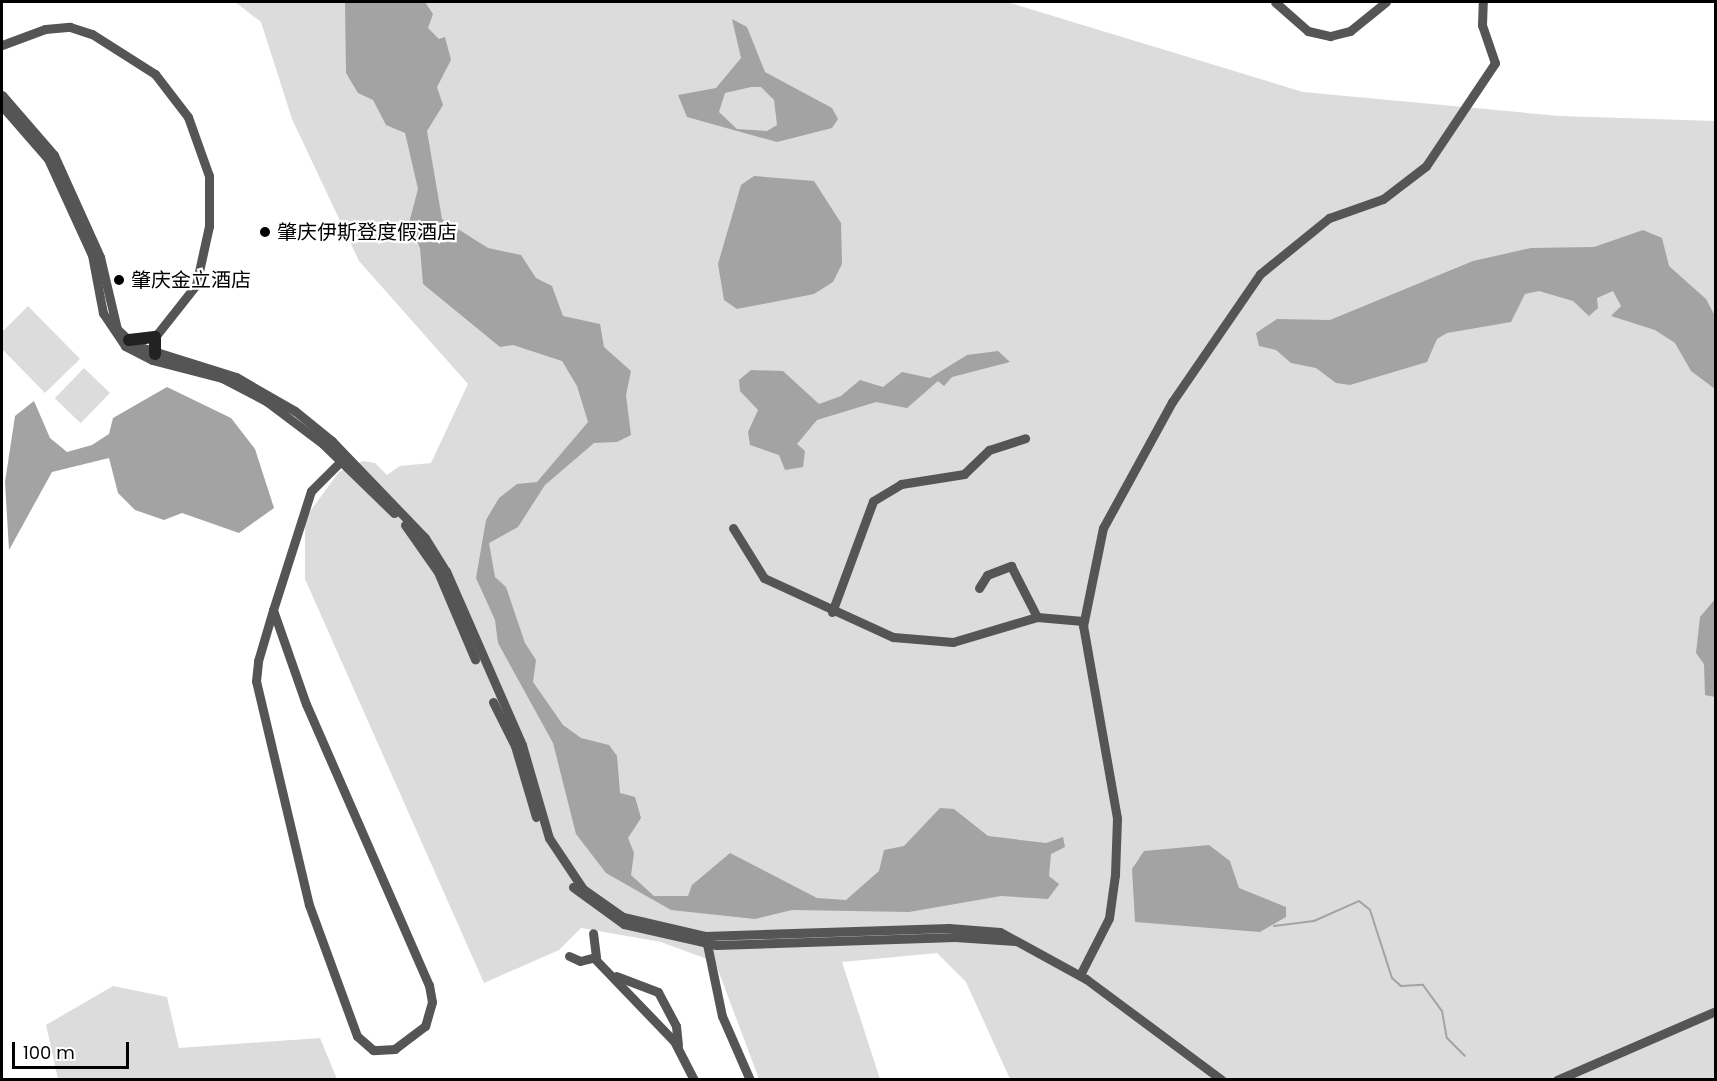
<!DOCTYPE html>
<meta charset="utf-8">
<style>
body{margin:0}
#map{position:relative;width:1717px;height:1081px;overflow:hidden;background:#fff;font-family:Poppins,"Noto Sans SC",sans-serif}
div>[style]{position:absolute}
.green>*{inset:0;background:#dcdcdc;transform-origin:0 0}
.water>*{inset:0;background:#a3a3a3}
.stream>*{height:2px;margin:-1px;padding:0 1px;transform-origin:1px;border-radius:1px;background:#a3a3a3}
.street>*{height:9px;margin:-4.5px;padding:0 4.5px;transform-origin:4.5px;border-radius:4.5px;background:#555}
.secondary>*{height:12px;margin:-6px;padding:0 6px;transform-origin:6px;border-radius:6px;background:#222}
.dots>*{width:16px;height:16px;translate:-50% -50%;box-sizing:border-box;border:3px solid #fff;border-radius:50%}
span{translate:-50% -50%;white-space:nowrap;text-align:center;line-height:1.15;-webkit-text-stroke:4.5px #fff;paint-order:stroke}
.poi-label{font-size:20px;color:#000}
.left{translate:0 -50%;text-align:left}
.frame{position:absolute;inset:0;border:3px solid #000;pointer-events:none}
.scale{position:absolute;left:12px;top:1042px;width:117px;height:27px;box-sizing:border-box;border:3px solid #000;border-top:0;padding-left:8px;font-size:18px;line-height:21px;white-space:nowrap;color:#000;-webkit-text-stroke:4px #fff;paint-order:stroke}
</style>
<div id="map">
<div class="green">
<i style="clip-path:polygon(235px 2px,1007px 2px,1303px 92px,1560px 116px,1715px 121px,1715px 1079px,1010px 1079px,966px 982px,937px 953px,842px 962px,880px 1079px,759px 1079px,715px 962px,661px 942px,581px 928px,559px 950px,484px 983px,305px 579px,305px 518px,339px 472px,363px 461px,375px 463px,387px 475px,400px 466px,431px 463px,468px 384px,359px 261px,292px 119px,261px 22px)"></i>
<i style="clip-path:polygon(28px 306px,80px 359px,45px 393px,2px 349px,2px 332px)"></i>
<i style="left:84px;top:368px;width:36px;height:42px;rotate:44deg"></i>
<i style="clip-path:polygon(113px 986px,167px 997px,179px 1048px,320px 1038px,337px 1079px,58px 1079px,46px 1025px)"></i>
</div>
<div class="water">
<i style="clip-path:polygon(345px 2px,425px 2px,433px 14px,428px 28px,439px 39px,445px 37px,451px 60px,437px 87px,443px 105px,427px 131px,442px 219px,488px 248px,521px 255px,536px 278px,552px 286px,563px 316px,600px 324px,604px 347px,631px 371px,626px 395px,631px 435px,617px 442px,594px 443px,545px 485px,518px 527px,489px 543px,495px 577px,506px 587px,525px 643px,536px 660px,533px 682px,563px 725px,581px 738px,609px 745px,617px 756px,620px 793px,635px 797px,641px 818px,628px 838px,634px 853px,631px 875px,654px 896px,688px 896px,692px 885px,730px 853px,817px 898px,846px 900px,879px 871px,884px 850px,904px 846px,940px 808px,954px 809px,988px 836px,1046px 843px,1063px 837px,1065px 847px,1051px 854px,1049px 876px,1059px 884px,1048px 899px,1001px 896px,909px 912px,792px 910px,755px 919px,671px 910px,606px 873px,576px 834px,553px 743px,498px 643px,495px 620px,476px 578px,486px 520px,499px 498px,517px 484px,537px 482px,588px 422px,577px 386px,562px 361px,513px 345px,500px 347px,423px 284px,420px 248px,409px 223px,418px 189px,405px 133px,386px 125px,373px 100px,358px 93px,346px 73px)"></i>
<i style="clip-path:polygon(evenodd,732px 19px,747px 27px,765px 72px,832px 108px,838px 119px,832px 128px,777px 142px,687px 117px,678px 95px,716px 88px,741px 58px,732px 19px,751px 87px,761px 87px,774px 100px,777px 125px,767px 131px,737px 129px,719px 112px,725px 93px,751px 87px)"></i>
<i style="clip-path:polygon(754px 176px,814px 181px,841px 223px,842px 264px,833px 282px,814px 294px,737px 309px,724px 300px,718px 264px,741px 185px)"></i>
<i style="clip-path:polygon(1643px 230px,1662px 238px,1669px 266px,1706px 299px,1715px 316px,1715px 389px,1691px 371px,1675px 343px,1655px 330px,1611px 316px,1621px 306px,1613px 291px,1597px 298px,1598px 308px,1589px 316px,1573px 301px,1539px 291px,1525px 294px,1511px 322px,1447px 333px,1437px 339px,1427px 362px,1350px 385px,1336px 383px,1316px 368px,1291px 363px,1276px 350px,1259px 346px,1256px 333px,1277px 319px,1330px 320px,1473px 261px,1531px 248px,1594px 247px)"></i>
<i style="clip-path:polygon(998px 351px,1010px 362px,952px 377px,944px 386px,938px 381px,907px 408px,876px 402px,817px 420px,797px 444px,805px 451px,803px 467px,785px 470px,779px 455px,750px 445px,748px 432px,758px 410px,740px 391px,739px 380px,751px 370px,783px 371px,819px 404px,841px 396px,860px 380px,883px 387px,902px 372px,930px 378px,967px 355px)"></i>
<i style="clip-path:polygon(167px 387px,231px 418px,255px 449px,274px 508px,239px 533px,182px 513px,164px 520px,135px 510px,118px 493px,109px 458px,52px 472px,9px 550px,5px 482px,15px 416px,34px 401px,50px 438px,67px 452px,92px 445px,109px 434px,113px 418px)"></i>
<i style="clip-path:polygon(1715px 599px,1715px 697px,1705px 695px,1704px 664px,1696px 653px,1700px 617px)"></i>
<i style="clip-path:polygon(1209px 845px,1230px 861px,1239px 888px,1286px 907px,1286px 917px,1260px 932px,1135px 922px,1132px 869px,1144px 851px)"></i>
</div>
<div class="stream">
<i style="left:1274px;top:926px;width:40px;rotate:-7.1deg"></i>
<i style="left:1314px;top:921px;width:49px;rotate:-24deg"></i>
<i style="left:1359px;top:901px;width:14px;rotate:39deg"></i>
<i style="left:1370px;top:910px;width:71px;rotate:72.1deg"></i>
<i style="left:1392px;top:978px;width:12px;rotate:42deg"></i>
<i style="left:1401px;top:986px;width:22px;rotate:-3deg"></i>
<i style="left:1423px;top:985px;width:32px;rotate:54deg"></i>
<i style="left:1442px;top:1011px;width:27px;rotate:80deg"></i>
<i style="left:1447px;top:1038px;width:25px;rotate:45deg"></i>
</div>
<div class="street">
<i style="left:1275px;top:2px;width:44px;rotate:41.3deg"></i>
<i style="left:1308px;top:31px;width:23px;rotate:13deg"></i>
<i style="left:1330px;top:36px;width:21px;rotate:-14deg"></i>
<i style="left:1350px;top:31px;width:46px;rotate:-38.9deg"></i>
<i style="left:2px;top:45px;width:46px;rotate:-20.4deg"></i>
<i style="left:45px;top:29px;width:25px;rotate:-5deg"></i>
<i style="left:70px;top:27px;width:23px;rotate:18deg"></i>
<i style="left:92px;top:34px;width:75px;rotate:32.4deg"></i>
<i style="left:155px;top:74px;width:54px;rotate:52.5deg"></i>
<i style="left:188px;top:117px;width:63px;rotate:70.4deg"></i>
<i style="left:209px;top:176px;width:50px;rotate:90deg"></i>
<i style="left:209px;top:226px;width:60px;rotate:102.4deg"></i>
<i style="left:196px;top:285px;width:66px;rotate:128.3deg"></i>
<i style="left:2px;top:95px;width:79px;rotate:49.1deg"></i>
<i style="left:54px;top:155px;width:112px;rotate:65.7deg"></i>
<i style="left:100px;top:257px;width:74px;rotate:76.7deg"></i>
<i style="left:117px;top:329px;width:23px;rotate:43deg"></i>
<i style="left:134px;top:345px;width:107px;rotate:17.4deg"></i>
<i style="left:236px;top:377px;width:68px;rotate:30deg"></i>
<i style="left:295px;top:411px;width:48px;rotate:39deg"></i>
<i style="left:332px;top:441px;width:134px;rotate:46.2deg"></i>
<i style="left:425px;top:538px;width:39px;rotate:58deg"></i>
<i style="left:446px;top:571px;width:190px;rotate:66.4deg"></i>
<i style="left:522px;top:745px;width:97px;rotate:73.8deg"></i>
<i style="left:549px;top:838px;width:61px;rotate:56.3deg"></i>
<i style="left:583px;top:889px;width:49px;rotate:35deg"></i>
<i style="left:623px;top:917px;width:84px;rotate:13deg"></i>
<i style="left:705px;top:936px;width:244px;rotate:-1.9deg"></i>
<i style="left:949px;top:928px;width:51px;rotate:4.5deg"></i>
<i style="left:1000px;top:932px;width:98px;rotate:28.7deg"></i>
<i style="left:1086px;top:979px;width:169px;rotate:36.6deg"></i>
<i style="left:2px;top:106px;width:70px;rotate:49deg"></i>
<i style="left:48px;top:159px;width:106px;rotate:65.4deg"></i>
<i style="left:92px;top:255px;width:59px;rotate:79.3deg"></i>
<i style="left:103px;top:313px;width:40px;rotate:56deg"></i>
<i style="left:125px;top:346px;width:30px;rotate:27deg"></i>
<i style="left:152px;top:360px;width:72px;rotate:14.4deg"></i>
<i style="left:222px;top:378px;width:50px;rotate:27.6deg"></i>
<i style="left:266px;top:401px;width:71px;rotate:37deg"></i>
<i style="left:323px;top:444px;width:99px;rotate:44.2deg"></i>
<i style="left:405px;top:525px;width:57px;rotate:54.9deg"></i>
<i style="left:438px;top:572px;width:95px;rotate:67deg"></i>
<i style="left:733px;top:528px;width:59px;rotate:58.2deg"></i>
<i style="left:764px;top:578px;width:142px;rotate:24.6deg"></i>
<i style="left:893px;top:637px;width:60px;rotate:4.8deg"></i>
<i style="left:953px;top:642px;width:88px;rotate:-16.6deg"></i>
<i style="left:1037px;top:617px;width:46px;rotate:5deg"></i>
<i style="left:979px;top:588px;width:15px;rotate:-58deg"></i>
<i style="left:987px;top:575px;width:26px;rotate:-21deg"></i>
<i style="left:1011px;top:566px;width:57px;rotate:63deg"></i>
<i style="left:273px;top:610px;width:100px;rotate:70.7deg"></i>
<i style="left:306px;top:704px;width:307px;rotate:66.4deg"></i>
<i style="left:429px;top:985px;width:17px;rotate:80deg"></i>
<i style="left:432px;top:1002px;width:25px;rotate:106deg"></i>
<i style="left:425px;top:1026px;width:38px;rotate:143deg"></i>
<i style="left:395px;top:1049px;width:22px;rotate:177deg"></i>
<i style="left:373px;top:1050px;width:21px;rotate:-139deg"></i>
<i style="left:357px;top:1036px;width:140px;rotate:-110.1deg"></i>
<i style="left:309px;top:905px;width:230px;rotate:-103.3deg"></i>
<i style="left:256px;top:681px;width:20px;rotate:-84deg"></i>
<i style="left:258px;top:661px;width:53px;rotate:-73.6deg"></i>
<i style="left:273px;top:610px;width:125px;rotate:-72.3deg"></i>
<i style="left:311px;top:491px;width:48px;rotate:-45deg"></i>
<i style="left:832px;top:612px;width:118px;rotate:-69.7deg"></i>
<i style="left:873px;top:501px;width:33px;rotate:-31deg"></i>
<i style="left:901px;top:484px;width:64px;rotate:-9deg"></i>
<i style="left:964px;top:474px;width:35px;rotate:-44deg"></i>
<i style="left:989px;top:450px;width:38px;rotate:-18deg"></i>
<i style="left:493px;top:702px;width:49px;rotate:63.4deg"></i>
<i style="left:515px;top:746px;width:74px;rotate:73.5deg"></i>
<i style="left:573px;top:887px;width:63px;rotate:36deg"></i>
<i style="left:624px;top:924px;width:94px;rotate:12.9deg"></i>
<i style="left:716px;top:945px;width:239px;rotate:-1.9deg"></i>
<i style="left:955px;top:937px;width:60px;rotate:3.8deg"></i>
<i style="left:706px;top:939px;width:79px;rotate:78.3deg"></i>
<i style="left:722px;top:1016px;width:70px;rotate:66.4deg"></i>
<i style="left:569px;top:956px;width:12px;rotate:24deg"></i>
<i style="left:580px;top:961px;width:16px;rotate:-14deg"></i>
<i style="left:596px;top:957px;width:24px;rotate:-97deg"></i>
<i style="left:594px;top:958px;width:115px;rotate:46.1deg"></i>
<i style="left:674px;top:1041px;width:44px;rotate:62.9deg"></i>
<i style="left:1080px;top:975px;width:64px;rotate:-63deg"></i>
<i style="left:1109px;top:918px;width:43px;rotate:-82.1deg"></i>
<i style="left:1115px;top:875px;width:57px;rotate:-88deg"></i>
<i style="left:1117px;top:818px;width:195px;rotate:-100deg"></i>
<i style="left:1083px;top:626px;width:100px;rotate:-78.5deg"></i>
<i style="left:1103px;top:528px;width:144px;rotate:-61.3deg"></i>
<i style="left:1172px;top:402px;width:155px;rotate:-55.5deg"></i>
<i style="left:1260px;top:274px;width:89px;rotate:-39.1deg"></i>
<i style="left:1329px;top:218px;width:57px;rotate:-19.4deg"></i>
<i style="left:1383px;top:199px;width:54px;rotate:-37.5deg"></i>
<i style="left:1426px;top:166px;width:124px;rotate:-56.2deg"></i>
<i style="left:1495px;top:63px;width:40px;rotate:-108.9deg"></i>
<i style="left:1482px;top:25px;width:23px;rotate:-88deg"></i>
<i style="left:616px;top:976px;width:45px;rotate:20.9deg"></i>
<i style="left:658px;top:992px;width:38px;rotate:62deg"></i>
<i style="left:676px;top:1026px;width:19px;rotate:84deg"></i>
<i style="left:1557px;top:1080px;width:173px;rotate:-23.5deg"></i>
</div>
<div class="secondary">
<i style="left:129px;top:340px;width:26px;rotate:-7deg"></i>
<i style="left:155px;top:337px;width:17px;rotate:90deg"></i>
</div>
<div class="dots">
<i style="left:265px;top:232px;background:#000"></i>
<i style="left:119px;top:280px;background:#000"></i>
</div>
<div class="poi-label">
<span class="left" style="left:277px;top:232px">肇庆伊斯登度假酒店</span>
<span class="left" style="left:131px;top:280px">肇庆金立酒店</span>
</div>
<div class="frame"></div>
<div class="scale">100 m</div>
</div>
